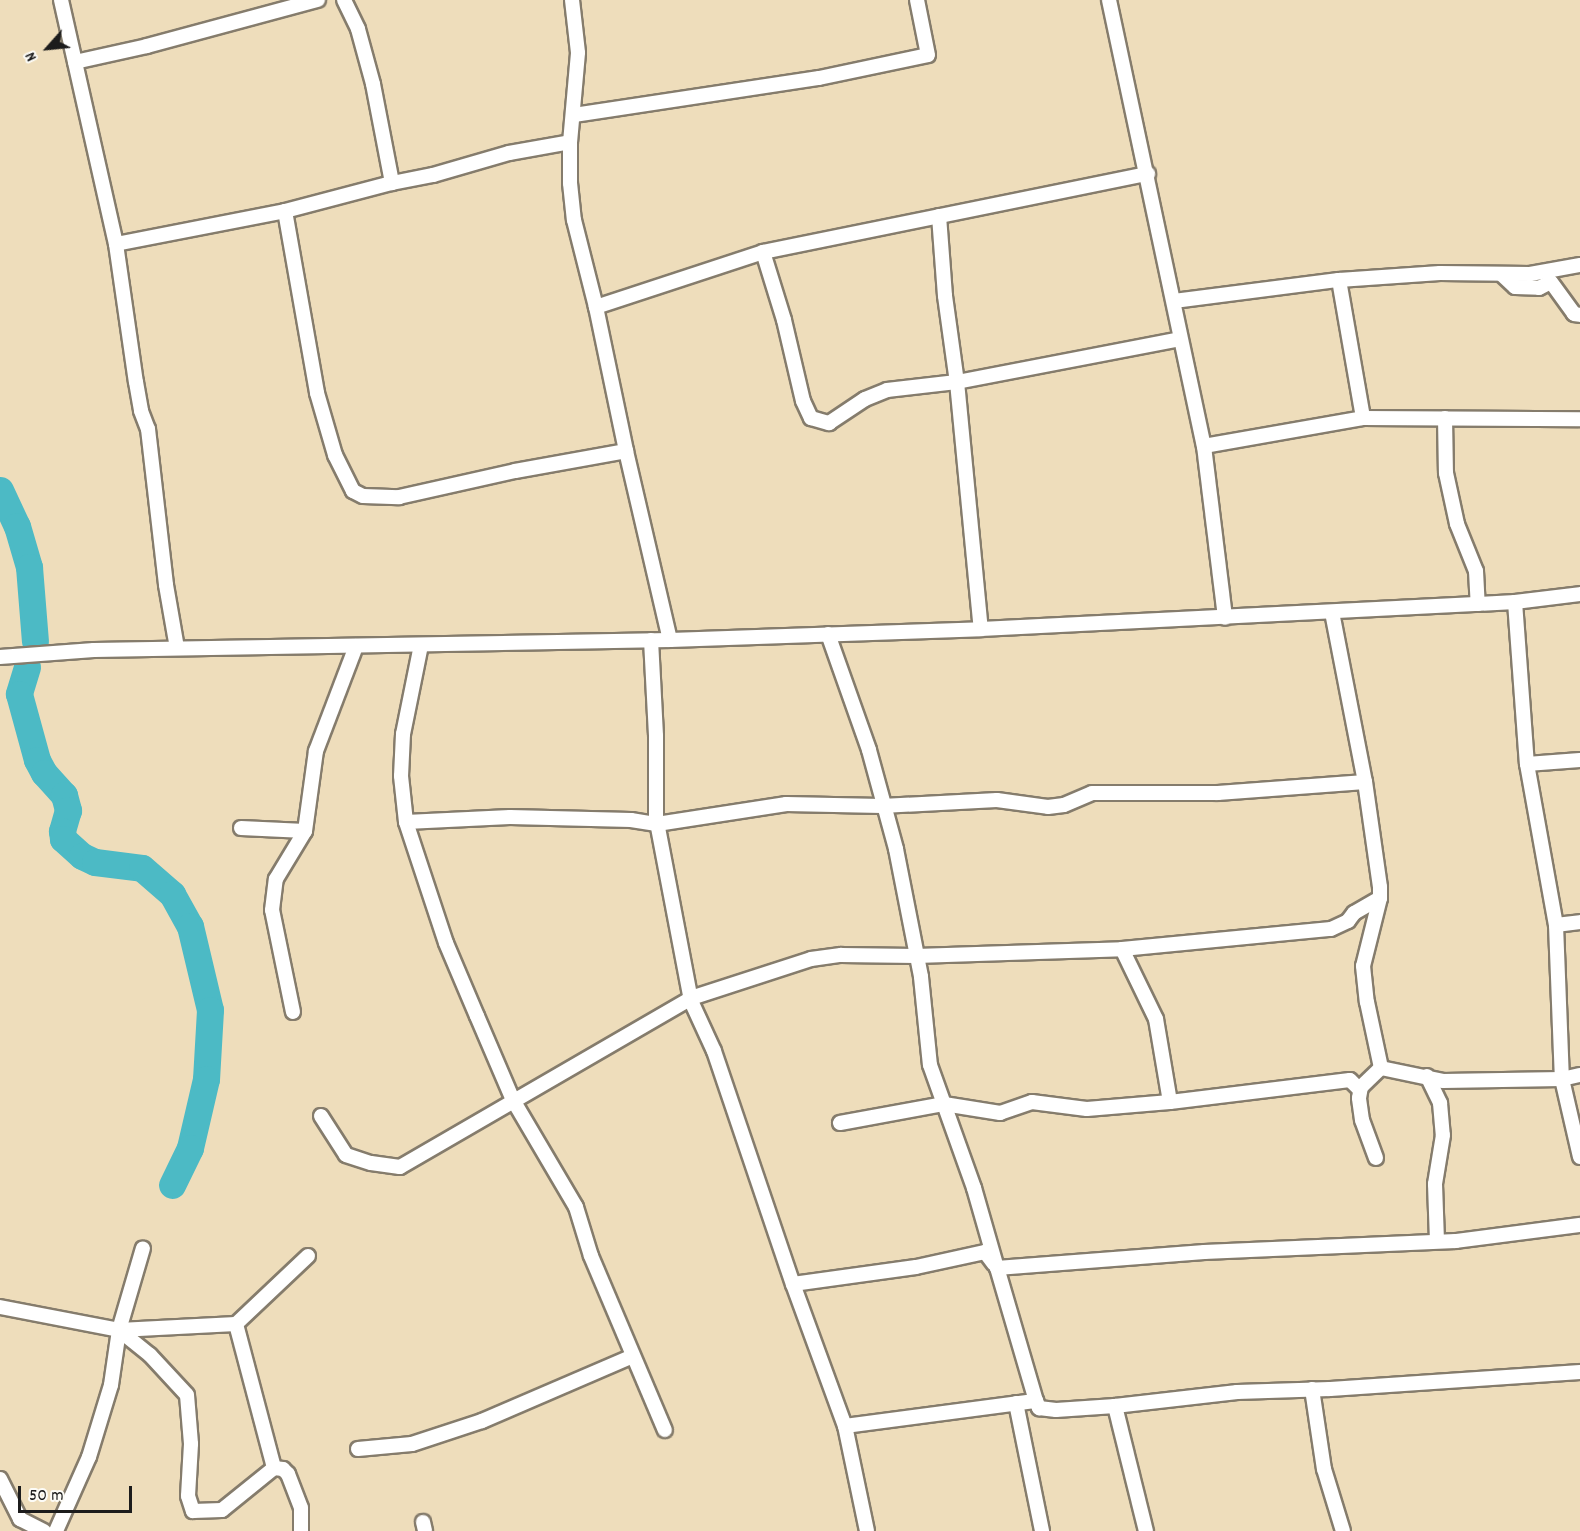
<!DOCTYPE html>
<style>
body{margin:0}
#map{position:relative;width:1580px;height:1531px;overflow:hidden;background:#edb;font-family:Dekko,sans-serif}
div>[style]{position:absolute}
.river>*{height:27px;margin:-13.5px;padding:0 13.5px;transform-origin:13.5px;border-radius:13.5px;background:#4cbac5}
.roads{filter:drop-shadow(2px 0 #857c6c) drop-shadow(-2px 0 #857c6c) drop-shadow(0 2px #857c6c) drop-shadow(0 -2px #857c6c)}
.street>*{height:14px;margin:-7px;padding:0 7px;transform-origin:7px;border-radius:7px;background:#fff}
span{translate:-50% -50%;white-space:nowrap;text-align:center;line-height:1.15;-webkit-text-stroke:5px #fdfcf7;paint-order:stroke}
.north{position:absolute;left:18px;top:18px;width:60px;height:60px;-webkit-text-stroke:4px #fdfcf7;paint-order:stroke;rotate:243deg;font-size:16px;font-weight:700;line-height:24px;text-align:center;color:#1c1c1c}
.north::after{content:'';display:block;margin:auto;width:21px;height:27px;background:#1c1c1c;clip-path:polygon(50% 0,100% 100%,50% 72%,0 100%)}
.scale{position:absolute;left:18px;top:1486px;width:114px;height:27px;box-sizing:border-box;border:3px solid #1c1c1c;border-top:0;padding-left:8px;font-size:18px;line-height:21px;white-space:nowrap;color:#1c1c1c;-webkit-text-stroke:4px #fdfcf7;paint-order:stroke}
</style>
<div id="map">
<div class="river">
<i style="left:0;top:490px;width:40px;rotate:65deg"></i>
<i style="left:17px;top:526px;width:43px;rotate:73.7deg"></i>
<i style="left:29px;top:567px;width:74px;rotate:85.4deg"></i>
<i style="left:27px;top:667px;width:28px;rotate:107deg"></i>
<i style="left:19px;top:694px;width:68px;rotate:74.7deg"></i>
<i style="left:37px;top:760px;width:15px;rotate:62deg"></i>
<i style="left:44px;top:773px;width:30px;rotate:48deg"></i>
<i style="left:64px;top:795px;width:16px;rotate:75deg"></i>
<i style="left:68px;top:810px;width:22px;rotate:106deg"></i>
<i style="left:62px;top:831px;width:8px;rotate:83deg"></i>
<i style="left:63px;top:839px;width:25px;rotate:42deg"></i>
<i style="left:82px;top:856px;width:14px;rotate:25deg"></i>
<i style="left:95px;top:862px;width:47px;rotate:7.3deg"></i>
<i style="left:142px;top:868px;width:40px;rotate:41deg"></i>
<i style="left:172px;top:894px;width:37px;rotate:61deg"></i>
<i style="left:190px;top:926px;width:86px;rotate:76.6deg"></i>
<i style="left:210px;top:1010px;width:69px;rotate:93.3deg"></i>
<i style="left:206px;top:1079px;width:71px;rotate:103.1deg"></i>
<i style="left:190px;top:1148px;width:41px;rotate:115.9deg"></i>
</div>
<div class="roads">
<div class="street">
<i style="left:61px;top:0;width:250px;rotate:77.3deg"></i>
<i style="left:116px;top:244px;width:139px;rotate:81.8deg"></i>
<i style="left:136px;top:382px;width:29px;rotate:80deg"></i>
<i style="left:141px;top:411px;width:19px;rotate:69deg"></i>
<i style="left:148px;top:429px;width:157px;rotate:83.4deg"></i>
<i style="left:166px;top:585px;width:64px;rotate:80.1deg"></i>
<i style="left:344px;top:0;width:32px;rotate:64deg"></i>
<i style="left:358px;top:29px;width:57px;rotate:74.7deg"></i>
<i style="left:373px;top:84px;width:101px;rotate:79.1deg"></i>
<i style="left:572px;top:0;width:53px;rotate:83.5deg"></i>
<i style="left:578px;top:53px;width:89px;rotate:95.1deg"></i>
<i style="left:570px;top:142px;width:41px;rotate:90deg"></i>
<i style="left:570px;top:183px;width:37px;rotate:84deg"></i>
<i style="left:574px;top:220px;width:90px;rotate:75.8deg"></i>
<i style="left:596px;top:307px;width:147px;rotate:78.2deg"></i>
<i style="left:626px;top:451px;width:194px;rotate:76.9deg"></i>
<i style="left:1109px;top:0;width:456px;rotate:78deg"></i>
<i style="left:1204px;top:446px;width:173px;rotate:83deg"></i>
<i style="left:75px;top:62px;width:74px;rotate:-12.5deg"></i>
<i style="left:147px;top:46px;width:177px;rotate:-15.1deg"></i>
<i style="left:574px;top:115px;width:248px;rotate:-8.6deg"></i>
<i style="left:819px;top:78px;width:111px;rotate:-11.9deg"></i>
<i style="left:928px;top:55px;width:56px;rotate:-101.3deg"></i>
<i style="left:285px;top:211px;width:185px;rotate:80deg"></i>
<i style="left:317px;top:393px;width:65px;rotate:73.8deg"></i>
<i style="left:335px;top:455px;width:40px;rotate:63.4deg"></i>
<i style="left:353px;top:491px;width:11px;rotate:27deg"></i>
<i style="left:363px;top:496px;width:36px;rotate:2deg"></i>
<i style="left:399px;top:497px;width:119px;rotate:-12.6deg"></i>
<i style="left:515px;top:471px;width:113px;rotate:-10.2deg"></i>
<i style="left:939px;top:216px;width:80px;rotate:85.7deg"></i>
<i style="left:945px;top:296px;width:87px;rotate:82.1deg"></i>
<i style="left:957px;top:382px;width:248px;rotate:84.5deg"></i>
<i style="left:116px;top:244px;width:172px;rotate:-11deg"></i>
<i style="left:285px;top:211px;width:111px;rotate:-14.7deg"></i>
<i style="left:392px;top:183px;width:42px;rotate:-11deg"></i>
<i style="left:433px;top:175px;width:79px;rotate:-16.1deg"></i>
<i style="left:509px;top:153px;width:62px;rotate:-10.2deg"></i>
<i style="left:763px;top:252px;width:71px;rotate:72.8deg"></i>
<i style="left:784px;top:320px;width:83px;rotate:76.8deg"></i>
<i style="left:803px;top:401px;width:19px;rotate:65deg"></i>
<i style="left:811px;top:418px;width:19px;rotate:16deg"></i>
<i style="left:829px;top:423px;width:43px;rotate:-33.7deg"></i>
<i style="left:865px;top:399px;width:24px;rotate:-22deg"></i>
<i style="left:887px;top:390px;width:70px;rotate:-6.5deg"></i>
<i style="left:957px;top:382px;width:227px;rotate:-10.9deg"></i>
<i style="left:1501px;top:274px;width:19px;rotate:43deg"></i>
<i style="left:1515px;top:287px;width:24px;rotate:2deg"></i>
<i style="left:1539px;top:288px;width:13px;rotate:-27deg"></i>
<i style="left:1551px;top:282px;width:39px;rotate:54deg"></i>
<i style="left:1574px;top:314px;width:6px;rotate:9deg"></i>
<i style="left:1339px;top:280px;width:140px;rotate:80.1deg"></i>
<i style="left:1174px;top:301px;width:166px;rotate:-7.3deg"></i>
<i style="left:1339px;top:280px;width:101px;rotate:-4deg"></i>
<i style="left:1440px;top:273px;width:90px;rotate:0.6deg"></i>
<i style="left:1530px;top:274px;width:51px;rotate:-10.2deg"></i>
<i style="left:596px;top:307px;width:176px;rotate:-18.2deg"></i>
<i style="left:763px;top:252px;width:393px;rotate:-11.5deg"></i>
<i style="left:1445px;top:418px;width:55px;rotate:89deg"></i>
<i style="left:1446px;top:473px;width:52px;rotate:77.8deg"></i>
<i style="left:1457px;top:524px;width:51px;rotate:68deg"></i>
<i style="left:1476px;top:571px;width:33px;rotate:87deg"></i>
<i style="left:1204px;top:446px;width:161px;rotate:-10deg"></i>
<i style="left:1363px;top:418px;width:217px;rotate:0.3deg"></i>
<i style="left:1515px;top:602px;width:162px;rotate:85.8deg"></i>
<i style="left:1527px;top:764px;width:164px;rotate:79.8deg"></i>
<i style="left:1556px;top:925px;width:154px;rotate:87.8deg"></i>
<i style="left:1562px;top:1079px;width:80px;rotate:77deg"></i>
<i style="left:828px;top:634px;width:123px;rotate:70.5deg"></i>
<i style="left:869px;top:750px;width:103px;rotate:74.7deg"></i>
<i style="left:896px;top:849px;width:130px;rotate:78.9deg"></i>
<i style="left:921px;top:977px;width:88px;rotate:84.2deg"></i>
<i style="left:930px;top:1065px;width:131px;rotate:70.3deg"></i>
<i style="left:974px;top:1188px;width:83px;rotate:74deg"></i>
<i style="left:651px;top:640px;width:96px;rotate:87deg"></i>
<i style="left:656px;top:736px;width:81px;rotate:90deg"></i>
<i style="left:656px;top:817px;width:187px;rotate:79.2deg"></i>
<i style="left:691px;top:1001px;width:55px;rotate:65.3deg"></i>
<i style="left:714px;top:1051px;width:246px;rotate:71.3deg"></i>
<i style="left:793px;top:1284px;width:151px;rotate:69.9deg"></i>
<i style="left:421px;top:645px;width:91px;rotate:101.4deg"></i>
<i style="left:403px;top:734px;width:42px;rotate:92.7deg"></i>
<i style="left:401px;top:776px;width:46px;rotate:83.8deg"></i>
<i style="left:406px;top:822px;width:127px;rotate:71.7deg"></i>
<i style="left:446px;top:943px;width:79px;rotate:67deg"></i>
<i style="left:477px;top:1016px;width:91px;rotate:66.8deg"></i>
<i style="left:513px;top:1100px;width:124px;rotate:59.5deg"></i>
<i style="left:576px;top:1207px;width:51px;rotate:73deg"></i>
<i style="left:591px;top:1256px;width:189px;rotate:67deg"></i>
<i style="left:0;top:657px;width:94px;rotate:-4.3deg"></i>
<i style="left:94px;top:650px;width:576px;rotate:-0.99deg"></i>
<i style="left:670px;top:640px;width:311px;rotate:-2deg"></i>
<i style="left:981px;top:629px;width:535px;rotate:-2.89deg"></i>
<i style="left:1515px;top:602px;width:65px;rotate:-7deg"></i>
<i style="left:1527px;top:764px;width:53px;rotate:-4.3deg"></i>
<i style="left:406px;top:822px;width:104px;rotate:-2.8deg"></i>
<i style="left:510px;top:817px;width:121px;rotate:1.4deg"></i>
<i style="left:631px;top:820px;width:26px;rotate:9deg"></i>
<i style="left:657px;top:824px;width:131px;rotate:-8.8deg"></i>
<i style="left:786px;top:804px;width:96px;rotate:1.2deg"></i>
<i style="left:882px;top:806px;width:115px;rotate:-3deg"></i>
<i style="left:997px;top:800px;width:51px;rotate:7.8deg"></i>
<i style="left:1048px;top:807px;width:16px;rotate:-7deg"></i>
<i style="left:1064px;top:805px;width:30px;rotate:-23deg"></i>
<i style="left:1092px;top:793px;width:126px"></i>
<i style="left:1218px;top:793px;width:147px;rotate:-4.3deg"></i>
<i style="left:241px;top:828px;width:64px;rotate:2.7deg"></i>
<i style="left:305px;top:831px;width:81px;rotate:-82.2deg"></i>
<i style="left:316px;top:751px;width:112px;rotate:-69.1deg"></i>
<i style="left:1380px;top:898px;width:70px;rotate:104deg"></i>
<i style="left:1363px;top:966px;width:36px;rotate:84deg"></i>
<i style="left:1367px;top:1002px;width:67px;rotate:78deg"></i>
<i style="left:1381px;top:1068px;width:63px;rotate:11.8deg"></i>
<i style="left:1443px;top:1081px;width:119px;rotate:-1deg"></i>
<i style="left:1562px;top:1079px;width:18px;rotate:-13deg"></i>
<i style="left:1556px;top:925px;width:24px;rotate:-7deg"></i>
<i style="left:1122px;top:949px;width:78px;rotate:64.1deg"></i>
<i style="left:1156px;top:1019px;width:84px;rotate:80.4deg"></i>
<i style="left:1170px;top:1102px;width:181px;rotate:-7deg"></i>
<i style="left:1350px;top:1080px;width:14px;rotate:45deg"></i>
<i style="left:293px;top:1012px;width:104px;rotate:-101.6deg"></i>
<i style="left:272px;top:910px;width:31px;rotate:-83deg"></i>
<i style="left:276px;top:879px;width:56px;rotate:-58.9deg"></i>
<i style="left:1427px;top:1076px;width:30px;rotate:64deg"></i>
<i style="left:1440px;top:1103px;width:32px;rotate:85deg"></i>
<i style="left:1443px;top:1135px;width:50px;rotate:99.3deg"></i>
<i style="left:1435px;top:1184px;width:57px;rotate:88deg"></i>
<i style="left:321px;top:1116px;width:46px;rotate:57.3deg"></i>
<i style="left:346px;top:1155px;width:26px;rotate:18deg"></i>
<i style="left:371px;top:1163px;width:29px;rotate:8deg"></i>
<i style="left:400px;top:1167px;width:337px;rotate:-30.1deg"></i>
<i style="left:691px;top:998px;width:126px;rotate:-18deg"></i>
<i style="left:811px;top:959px;width:30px;rotate:-8deg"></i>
<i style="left:841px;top:955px;width:75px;rotate:0.8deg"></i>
<i style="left:916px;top:956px;width:206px;rotate:-1.9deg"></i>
<i style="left:1122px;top:949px;width:210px;rotate:-5.5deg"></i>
<i style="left:1331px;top:929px;width:19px;rotate:-25deg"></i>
<i style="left:1348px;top:921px;width:10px;rotate:-53deg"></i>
<i style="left:1354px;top:913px;width:30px;rotate:-30deg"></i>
<i style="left:1380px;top:898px;width:11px;rotate:-90deg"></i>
<i style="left:1380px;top:887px;width:106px;rotate:-98.1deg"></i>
<i style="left:1365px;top:782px;width:172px;rotate:-101deg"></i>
<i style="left:840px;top:1123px;width:106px;rotate:-10.4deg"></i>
<i style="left:944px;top:1104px;width:57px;rotate:9.1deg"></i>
<i style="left:1000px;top:1113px;width:34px;rotate:-19deg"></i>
<i style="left:1032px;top:1102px;width:55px;rotate:7.3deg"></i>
<i style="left:1087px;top:1109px;width:83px;rotate:-4.8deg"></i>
<i style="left:1376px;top:1158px;width:40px;rotate:-110.2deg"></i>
<i style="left:1362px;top:1120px;width:22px;rotate:-98deg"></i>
<i style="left:1359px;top:1098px;width:11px;rotate:-80deg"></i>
<i style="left:1361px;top:1087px;width:28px;rotate:-44deg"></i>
<i style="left:793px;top:1284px;width:124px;rotate:-7.9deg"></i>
<i style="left:916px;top:1267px;width:71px;rotate:-12.3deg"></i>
<i style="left:985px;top:1252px;width:15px;rotate:53deg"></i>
<i style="left:0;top:1307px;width:121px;rotate:10.9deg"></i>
<i style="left:119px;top:1330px;width:40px;rotate:39deg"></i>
<i style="left:150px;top:1355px;width:54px;rotate:47.2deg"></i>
<i style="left:187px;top:1395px;width:49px;rotate:85.3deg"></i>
<i style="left:191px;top:1444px;width:52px;rotate:93.3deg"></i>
<i style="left:188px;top:1496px;width:16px;rotate:72deg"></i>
<i style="left:193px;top:1511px;width:29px;rotate:-2deg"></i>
<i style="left:222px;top:1510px;width:67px;rotate:-38.9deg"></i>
<i style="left:274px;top:1468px;width:9px;rotate:6deg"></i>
<i style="left:283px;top:1469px;width:7px;rotate:45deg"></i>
<i style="left:288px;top:1474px;width:36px;rotate:69deg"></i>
<i style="left:301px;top:1508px;width:23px;rotate:90deg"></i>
<i style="left:236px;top:1324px;width:99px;rotate:-43.4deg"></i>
<i style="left:119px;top:1330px;width:117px;rotate:-2.9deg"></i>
<i style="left:236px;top:1324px;width:149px;rotate:75.2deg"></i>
<i style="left:1312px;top:1389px;width:81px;rotate:81.5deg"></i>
<i style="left:1324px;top:1469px;width:65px;rotate:73deg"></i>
<i style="left:1036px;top:1401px;width:139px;rotate:-106.3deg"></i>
<i style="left:997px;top:1268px;width:208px;rotate:-4.4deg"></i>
<i style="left:1204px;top:1252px;width:252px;rotate:-2.5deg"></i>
<i style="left:1456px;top:1241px;width:125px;rotate:-7.4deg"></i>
<i style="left:1016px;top:1403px;width:131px;rotate:78.5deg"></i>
<i style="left:1115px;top:1406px;width:129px;rotate:76.1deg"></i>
<i style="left:358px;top:1449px;width:54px;rotate:-5.3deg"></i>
<i style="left:412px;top:1444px;width:74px;rotate:-18.2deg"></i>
<i style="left:482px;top:1421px;width:164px;rotate:-23.3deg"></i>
<i style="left:0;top:1479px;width:45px;rotate:63.4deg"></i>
<i style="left:20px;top:1519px;width:27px;rotate:27deg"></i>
<i style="left:423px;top:1522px;width:9px;rotate:77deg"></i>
<i style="left:56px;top:1531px;width:81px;rotate:-66deg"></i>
<i style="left:89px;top:1457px;width:75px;rotate:-73deg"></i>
<i style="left:111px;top:1385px;width:56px;rotate:-81.7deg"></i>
<i style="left:119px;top:1330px;width:85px;rotate:-73.7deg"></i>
<i style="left:867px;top:1531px;width:107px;rotate:-101.8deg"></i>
<i style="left:845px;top:1426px;width:193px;rotate:-7.5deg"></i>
<i style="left:1036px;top:1401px;width:8px;rotate:67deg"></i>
<i style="left:1039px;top:1408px;width:17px;rotate:7deg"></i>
<i style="left:1056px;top:1410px;width:59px;rotate:-3.9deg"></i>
<i style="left:1115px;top:1406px;width:123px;rotate:-6.5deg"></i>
<i style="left:1237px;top:1392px;width:93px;rotate:-1.8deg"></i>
<i style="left:1330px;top:1389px;width:251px;rotate:-3.9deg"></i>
</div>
</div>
<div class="north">N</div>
<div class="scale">50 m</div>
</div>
